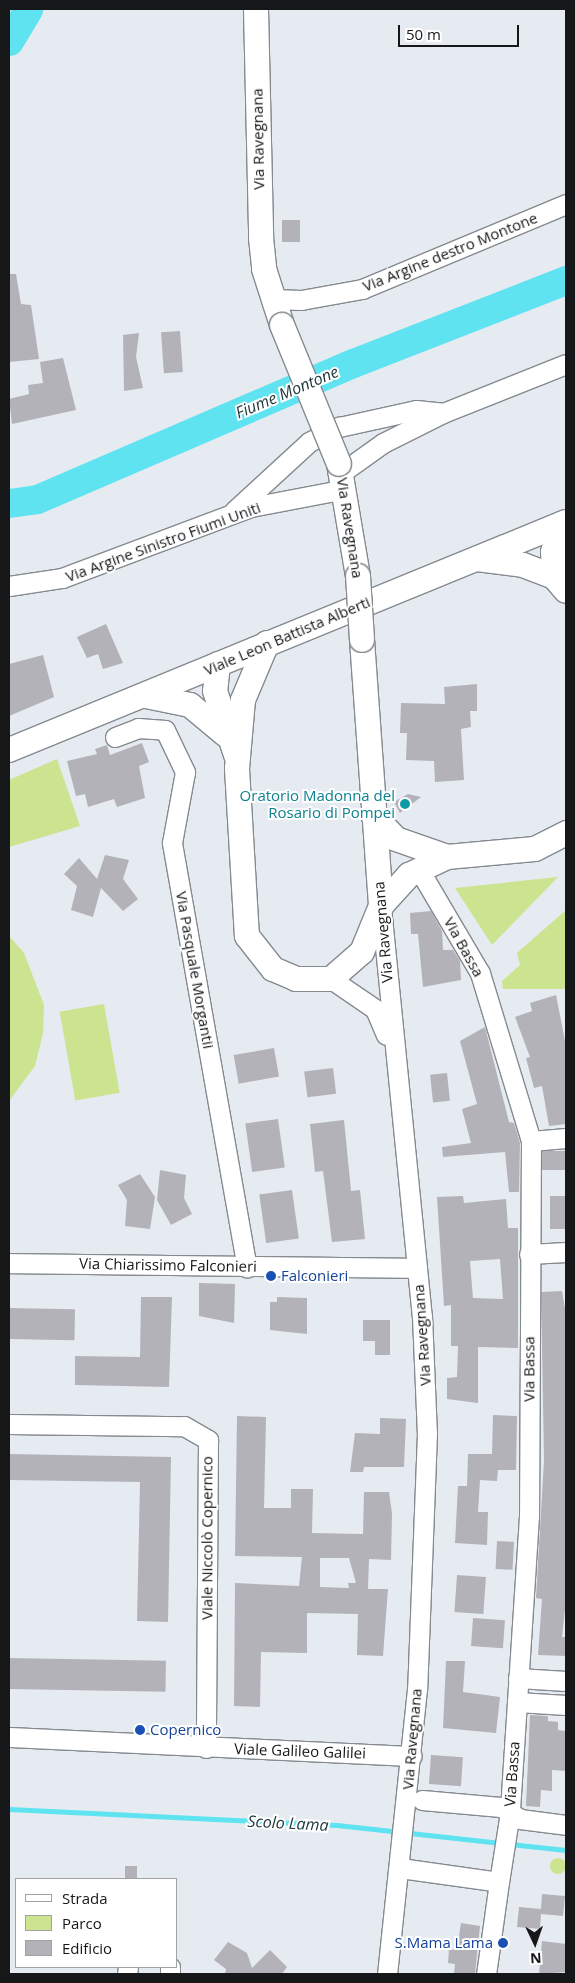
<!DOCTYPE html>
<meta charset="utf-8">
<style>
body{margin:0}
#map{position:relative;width:575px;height:1983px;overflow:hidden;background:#e5ebf1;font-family:"Open Sans",sans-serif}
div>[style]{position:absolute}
.green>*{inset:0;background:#cce38f;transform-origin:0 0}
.round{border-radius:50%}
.stream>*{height:5px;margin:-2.5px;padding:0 2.5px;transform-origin:2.5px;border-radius:2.5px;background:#60e3f1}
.river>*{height:29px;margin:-14.5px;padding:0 14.5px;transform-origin:14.5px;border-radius:14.5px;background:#60e3f1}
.building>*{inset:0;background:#b4b2b9;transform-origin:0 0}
.roads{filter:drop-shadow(1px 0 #848a8f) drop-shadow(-1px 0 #848a8f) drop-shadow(0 1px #848a8f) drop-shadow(0 -1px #848a8f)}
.minor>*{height:19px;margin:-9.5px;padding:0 9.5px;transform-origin:9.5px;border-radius:9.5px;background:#fff}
.major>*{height:24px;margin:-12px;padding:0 12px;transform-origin:12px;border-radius:12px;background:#fff}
.bridges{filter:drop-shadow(1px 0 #848a8f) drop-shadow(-1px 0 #848a8f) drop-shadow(0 1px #848a8f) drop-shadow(0 -1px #848a8f)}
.major-bridge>*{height:24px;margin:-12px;padding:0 12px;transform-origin:12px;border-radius:12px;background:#fff}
.dots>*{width:14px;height:14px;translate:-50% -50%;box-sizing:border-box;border:2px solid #fff;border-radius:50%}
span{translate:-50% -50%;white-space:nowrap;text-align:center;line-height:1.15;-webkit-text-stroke:4px #fff;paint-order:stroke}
.street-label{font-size:15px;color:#151719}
.culture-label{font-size:15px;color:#0d838f}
.right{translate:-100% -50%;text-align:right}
.transit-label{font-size:15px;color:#164399}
.left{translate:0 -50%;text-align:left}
.water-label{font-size:16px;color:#21383b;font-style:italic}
.frame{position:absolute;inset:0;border:10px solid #151719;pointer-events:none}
.legend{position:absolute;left:15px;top:1878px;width:162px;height:90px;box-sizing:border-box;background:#fff;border:1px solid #a1a2a3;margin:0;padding:6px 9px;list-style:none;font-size:15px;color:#151719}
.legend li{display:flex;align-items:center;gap:10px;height:25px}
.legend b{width:25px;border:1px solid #a1a2a3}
.north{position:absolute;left:510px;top:1918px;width:50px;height:50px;-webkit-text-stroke:4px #fff;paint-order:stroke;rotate:177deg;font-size:14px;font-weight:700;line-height:20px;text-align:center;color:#151719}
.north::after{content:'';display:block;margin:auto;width:18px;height:22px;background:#151719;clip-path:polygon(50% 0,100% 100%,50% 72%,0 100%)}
.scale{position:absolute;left:398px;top:25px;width:121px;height:22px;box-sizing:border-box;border:2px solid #151719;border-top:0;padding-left:6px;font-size:15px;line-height:18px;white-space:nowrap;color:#151719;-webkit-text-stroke:4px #fff;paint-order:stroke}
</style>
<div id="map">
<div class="green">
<i style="clip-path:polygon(57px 759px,80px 826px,9px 847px,9px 780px)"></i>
<i style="clip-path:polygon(558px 877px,492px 945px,455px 888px)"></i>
<i style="clip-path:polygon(566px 910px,566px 989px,503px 989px,502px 981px,520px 965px,517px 953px)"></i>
<i style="clip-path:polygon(9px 936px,24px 953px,44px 1005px,43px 1033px,35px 1066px,9px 1101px)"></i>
<i style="left:104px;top:1004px;width:90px;height:45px;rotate:80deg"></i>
<i class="round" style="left:550px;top:1858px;width:16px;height:16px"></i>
</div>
<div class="stream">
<i style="left:9px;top:1809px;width:328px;rotate:2.8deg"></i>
<i style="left:337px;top:1825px;width:165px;rotate:6.3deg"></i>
<i style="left:510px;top:1844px;width:56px;rotate:6.1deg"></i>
</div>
<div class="river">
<i style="left:9px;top:41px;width:37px;rotate:-59deg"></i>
<i style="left:9px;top:503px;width:28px;rotate:-8deg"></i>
<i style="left:37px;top:499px;width:344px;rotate:-23.3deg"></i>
<i style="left:353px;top:363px;width:229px;rotate:-21.3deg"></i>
</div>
<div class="building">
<i style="left:282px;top:220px;width:18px;height:22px"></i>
<i style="clip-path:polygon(9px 274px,16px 274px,21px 304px,31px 305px,39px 359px,9px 362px)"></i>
<i style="left:180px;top:331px;width:41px;height:19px;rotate:86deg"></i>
<i style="clip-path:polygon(139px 333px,136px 357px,143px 388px,124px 391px,123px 335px)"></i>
<i style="clip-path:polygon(63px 358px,76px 410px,12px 424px,9px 399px,29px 394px,28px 385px,43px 383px,40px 362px)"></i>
<i style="clip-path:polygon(106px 624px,123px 663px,103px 669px,98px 654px,87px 658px,77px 637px)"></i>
<i style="clip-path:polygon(43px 655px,54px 697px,9px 716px,9px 664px)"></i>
<i style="clip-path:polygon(477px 684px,477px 711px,470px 711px,471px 727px,461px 729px,464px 780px,435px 782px,434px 761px,406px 760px,407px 733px,400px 733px,401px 703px,445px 704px,444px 687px)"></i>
<i style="clip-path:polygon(142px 743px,149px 762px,139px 766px,145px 798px,117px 807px,114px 799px,88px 807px,85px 794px,76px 796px,67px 761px,97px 754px,95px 749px,107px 745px,110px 755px)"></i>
<i style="clip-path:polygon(408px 794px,421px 797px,400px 813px,394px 802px)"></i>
<i style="clip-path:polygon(105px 855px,129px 860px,123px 879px,138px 899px,123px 911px,101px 888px,93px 917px,71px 910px,77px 886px,64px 874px,79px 858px,97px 879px)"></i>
<i style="clip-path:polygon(431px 911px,442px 931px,443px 950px,453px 950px,460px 961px,461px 980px,423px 987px,418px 934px,411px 934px,410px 913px)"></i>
<i style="clip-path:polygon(556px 995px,566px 1046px,566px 1124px,549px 1126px,542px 1086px,534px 1088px,526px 1058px,530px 1057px,515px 1017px,532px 1011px,530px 1003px)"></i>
<i style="clip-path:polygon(485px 1027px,509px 1122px,514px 1123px,520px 1143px,519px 1192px,509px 1192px,505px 1152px,443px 1157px,442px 1147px,471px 1143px,462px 1109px,477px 1104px,460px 1041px)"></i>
<i style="left:274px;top:1048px;width:29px;height:41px;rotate:80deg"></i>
<i style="left:333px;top:1068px;width:26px;height:29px;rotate:83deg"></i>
<i style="left:447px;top:1073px;width:28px;height:17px;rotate:84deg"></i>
<i style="left:278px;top:1119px;width:49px;height:33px;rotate:82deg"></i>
<i style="clip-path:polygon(344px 1120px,351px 1191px,360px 1190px,365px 1239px,332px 1242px,323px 1171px,315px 1172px,310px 1124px)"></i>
<i style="left:566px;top:1151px;width:19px;height:24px;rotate:90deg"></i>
<i style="clip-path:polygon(160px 1170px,186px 1175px,184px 1198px,192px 1214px,171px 1225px,157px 1200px)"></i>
<i style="clip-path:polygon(140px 1174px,155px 1197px,150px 1229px,125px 1226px,127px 1200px,118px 1185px)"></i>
<i style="left:292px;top:1190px;width:49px;height:33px;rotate:82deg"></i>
<i style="clip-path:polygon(evenodd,463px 1196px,464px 1203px,506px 1199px,508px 1228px,518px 1228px,518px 1348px,478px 1347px,478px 1403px,447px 1399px,447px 1378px,457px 1377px,458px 1346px,451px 1346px,451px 1305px,444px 1306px,437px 1197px,463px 1196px,500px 1259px,503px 1299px,473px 1298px,470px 1261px,500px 1259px)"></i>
<i style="left:566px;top:1196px;width:33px;height:16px;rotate:90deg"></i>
<i style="clip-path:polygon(199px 1283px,235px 1284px,234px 1323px,199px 1316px)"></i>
<i style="clip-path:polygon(562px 1291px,566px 1314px,566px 1600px,562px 1637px,566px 1637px,566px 1656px,538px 1655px,542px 1599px,536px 1598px,544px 1460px,541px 1292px)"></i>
<i style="clip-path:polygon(141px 1297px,172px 1297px,169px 1387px,75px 1385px,75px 1356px,140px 1357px)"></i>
<i style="clip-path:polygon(277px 1297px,307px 1298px,307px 1334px,270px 1330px,270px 1302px,277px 1302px)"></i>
<i style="left:9px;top:1308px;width:66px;height:31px;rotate:1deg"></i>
<i style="clip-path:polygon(363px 1320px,390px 1320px,390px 1355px,375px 1355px,375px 1341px,363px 1341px)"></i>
<i style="clip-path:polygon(493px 1415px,517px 1416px,516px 1470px,498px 1470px,497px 1481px,480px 1480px,478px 1512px,488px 1512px,487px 1545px,455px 1543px,458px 1486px,467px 1486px,468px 1454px,492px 1454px)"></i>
<i style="clip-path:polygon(evenodd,237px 1416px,266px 1417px,264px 1508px,291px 1508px,291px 1489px,313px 1489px,312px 1533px,363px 1534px,364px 1492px,389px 1492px,392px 1513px,391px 1560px,369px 1559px,368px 1589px,388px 1589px,383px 1656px,357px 1655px,358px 1614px,307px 1613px,307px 1653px,261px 1652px,260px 1707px,234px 1706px,235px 1583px,299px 1586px,302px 1557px,235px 1556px,237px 1416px,320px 1558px,349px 1558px,356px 1583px,348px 1583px,349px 1588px,320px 1587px,320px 1558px)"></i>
<i style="clip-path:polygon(380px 1418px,406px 1419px,404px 1467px,364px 1467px,363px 1472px,350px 1472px,355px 1433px,380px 1434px)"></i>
<i style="clip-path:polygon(9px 1454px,171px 1457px,168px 1622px,137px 1621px,140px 1482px,9px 1480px)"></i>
<i style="left:497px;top:1541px;width:17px;height:28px;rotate:3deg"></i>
<i style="left:457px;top:1575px;width:29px;height:37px;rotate:4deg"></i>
<i style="left:473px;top:1618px;width:32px;height:28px;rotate:4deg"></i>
<i style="left:9px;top:1658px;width:157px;height:31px;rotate:1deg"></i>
<i style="clip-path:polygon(446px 1661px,465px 1661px,463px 1692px,500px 1697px,496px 1733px,443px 1728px)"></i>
<i style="clip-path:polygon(530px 1715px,548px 1716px,548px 1721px,558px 1722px,558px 1730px,566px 1731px,566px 1771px,552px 1770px,552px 1791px,541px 1790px,540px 1807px,526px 1806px)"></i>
<i style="left:431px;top:1755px;width:32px;height:29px;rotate:4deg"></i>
<i style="left:125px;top:1866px;width:12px;height:13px"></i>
<i style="clip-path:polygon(542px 1894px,565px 1896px,563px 1916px,541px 1914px,540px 1929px,517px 1927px,519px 1907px,541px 1909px)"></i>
<i style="clip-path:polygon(461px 1923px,480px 1926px,475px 1974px,454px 1974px,455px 1964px,448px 1963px,449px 1949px,457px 1950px)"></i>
<i style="clip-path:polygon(542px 1941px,566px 1944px,566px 1972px,539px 1974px)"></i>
<i style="clip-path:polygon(228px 1942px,247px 1953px,252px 1968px,270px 1950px,287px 1967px,282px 1974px,225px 1974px,226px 1969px,214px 1960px)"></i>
</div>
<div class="roads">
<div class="minor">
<i style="left:272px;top:299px;width:29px;rotate:2deg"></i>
<i style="left:301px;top:300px;width:62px;rotate:-10.2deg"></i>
<i style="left:362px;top:289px;width:221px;rotate:-22.6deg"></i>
<i style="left:341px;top:473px;width:52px;rotate:-35.5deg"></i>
<i style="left:383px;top:443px;width:67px;rotate:-26.6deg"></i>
<i style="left:443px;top:413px;width:132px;rotate:-21.7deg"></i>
<i style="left:234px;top:511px;width:102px;rotate:-42.6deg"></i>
<i style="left:309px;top:442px;width:34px;rotate:-27deg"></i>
<i style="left:339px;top:427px;width:79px;rotate:-12.4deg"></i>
<i style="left:416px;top:410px;width:27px;rotate:6deg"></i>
<i style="left:9px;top:586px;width:54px;rotate:-8.6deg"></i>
<i style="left:62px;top:578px;width:202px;rotate:-20.6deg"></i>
<i style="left:251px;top:507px;width:96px;rotate:-10.8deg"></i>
<i style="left:115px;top:737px;width:25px;rotate:-21deg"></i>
<i style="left:138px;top:728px;width:27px;rotate:4deg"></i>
<i style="left:165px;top:730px;width:47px;rotate:64.5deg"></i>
<i style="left:185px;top:772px;width:72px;rotate:100.4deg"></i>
<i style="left:172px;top:843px;width:431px;rotate:80deg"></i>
<i style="left:424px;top:878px;width:110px;rotate:59.5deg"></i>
<i style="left:480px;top:973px;width:176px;rotate:73.1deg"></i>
<i style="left:531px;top:1141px;width:375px;rotate:90.3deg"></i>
<i style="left:529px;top:1516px;width:297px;rotate:93.7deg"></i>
<i style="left:510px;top:1812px;width:71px;rotate:98.9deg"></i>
<i style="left:381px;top:907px;width:411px;rotate:84.3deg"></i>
<i style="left:422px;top:1316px;width:117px;rotate:87.6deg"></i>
<i style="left:427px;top:1433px;width:256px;rotate:92.2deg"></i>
<i style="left:417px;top:1689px;width:287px;rotate:96deg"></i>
<i style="left:331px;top:979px;width:53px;rotate:34.3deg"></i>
<i style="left:375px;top:1009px;width:28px;rotate:67deg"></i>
<i style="left:531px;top:1141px;width:35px;rotate:-5deg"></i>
<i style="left:529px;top:1254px;width:37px;rotate:-3deg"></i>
<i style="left:9px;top:1263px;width:408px;rotate:0.7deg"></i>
<i style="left:9px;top:1424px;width:175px;rotate:0.7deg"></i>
<i style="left:184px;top:1426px;width:28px;rotate:30deg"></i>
<i style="left:208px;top:1440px;width:308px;rotate:90.4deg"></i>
<i style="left:518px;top:1678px;width:48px;rotate:3.6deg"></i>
<i style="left:517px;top:1702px;width:49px;rotate:3.5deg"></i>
<i style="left:9px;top:1737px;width:403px;rotate:2.7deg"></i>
<i style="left:422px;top:1800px;width:79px;rotate:5.1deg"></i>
<i style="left:501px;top:1807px;width:22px;rotate:32deg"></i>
<i style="left:520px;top:1819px;width:46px;rotate:7.4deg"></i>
<i style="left:400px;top:1868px;width:100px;rotate:8deg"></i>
<i style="left:499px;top:1882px;width:93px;rotate:98deg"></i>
<i style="left:170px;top:1967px;width:7px;rotate:90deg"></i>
<i style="left:127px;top:1974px;width:7px;rotate:-82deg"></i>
</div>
<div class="major">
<i style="left:256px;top:9px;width:229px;rotate:88.7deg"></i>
<i style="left:261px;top:238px;width:31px;rotate:84deg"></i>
<i style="left:264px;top:269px;width:59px;rotate:72.2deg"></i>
<i style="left:339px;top:464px;width:114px;rotate:80.4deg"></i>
<i style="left:477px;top:559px;width:46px;rotate:7.4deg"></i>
<i style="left:523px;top:565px;width:33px;rotate:21deg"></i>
<i style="left:554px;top:577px;width:18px;rotate:49deg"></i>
<i style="left:554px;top:577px;width:25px;rotate:-92deg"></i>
<i style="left:553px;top:552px;width:29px;rotate:-74deg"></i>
<i style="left:362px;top:640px;width:267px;rotate:85.9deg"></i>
<i style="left:267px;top:643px;width:62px;rotate:112.8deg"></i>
<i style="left:243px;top:700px;width:69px;rotate:95deg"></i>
<i style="left:237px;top:769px;width:167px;rotate:86.6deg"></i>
<i style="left:247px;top:936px;width:42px;rotate:51.8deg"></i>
<i style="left:273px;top:969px;width:25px;rotate:23deg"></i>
<i style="left:296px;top:979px;width:35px"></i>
<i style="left:331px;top:979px;width:41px;rotate:-41.1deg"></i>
<i style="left:362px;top:952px;width:50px;rotate:-67.6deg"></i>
<i style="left:381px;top:906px;width:42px;rotate:-47.9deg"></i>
<i style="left:409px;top:875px;width:42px;rotate:-25.3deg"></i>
<i style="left:447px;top:857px;width:88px;rotate:-5.2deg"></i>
<i style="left:535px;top:849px;width:35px;rotate:-27deg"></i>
<i style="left:218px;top:664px;width:27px;rotate:96deg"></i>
<i style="left:215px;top:691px;width:67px;rotate:71.8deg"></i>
<i style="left:146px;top:696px;width:45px;rotate:11.6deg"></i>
<i style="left:190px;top:705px;width:47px;rotate:39.8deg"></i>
<i style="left:9px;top:750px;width:602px;rotate:-22.26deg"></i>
<i style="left:373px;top:815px;width:33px;rotate:46deg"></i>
<i style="left:396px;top:839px;width:54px;rotate:19.4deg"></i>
</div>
</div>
<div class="bridges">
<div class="major-bridge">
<i style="left:282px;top:325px;width:150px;rotate:67.7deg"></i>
<i style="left:358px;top:576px;width:64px;rotate:86.4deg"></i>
</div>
</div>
<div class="dots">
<i style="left:405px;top:804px;background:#0f9aa8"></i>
<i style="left:271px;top:1276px;background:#1a4fb4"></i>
<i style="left:140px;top:1730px;background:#1a4fb4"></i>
<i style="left:503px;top:1943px;background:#1a4fb4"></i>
</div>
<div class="street-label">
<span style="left:258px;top:139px;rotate:-91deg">Via Ravegnana</span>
<span style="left:450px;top:252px;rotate:-22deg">Via Argine destro Montone</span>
<span style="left:350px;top:528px;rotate:81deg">Via Ravegnana</span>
<span style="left:163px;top:542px;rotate:-20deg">Via Argine Sinistro Fiumi Uniti</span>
<span style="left:287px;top:636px;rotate:-23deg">Viale Leon Battista Alberti</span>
<span style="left:383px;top:932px;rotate:-95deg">Via Ravegnana</span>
<span style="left:464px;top:947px;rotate:61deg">Via Bassa</span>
<span style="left:195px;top:970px;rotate:80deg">Via Pasquale Morgantii</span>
<span style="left:168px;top:1265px;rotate:1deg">Via Chiarissimo Falconieri</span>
<span style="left:422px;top:1335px;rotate:-94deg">Via Ravegnana</span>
<span style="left:529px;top:1369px;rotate:-90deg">Via Bassa</span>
<span style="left:207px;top:1538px;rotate:-90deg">Viale Niccolò Copernico</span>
<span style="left:412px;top:1739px;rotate:-85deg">Via Ravegnana</span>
<span style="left:300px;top:1751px;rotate:2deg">Viale Galileo Galilei</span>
<span style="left:512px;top:1774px;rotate:-86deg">Via Bassa</span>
</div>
<div class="culture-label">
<span class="right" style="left:395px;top:804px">Oratorio Madonna del<br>Rosario di Pompei</span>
</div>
<div class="transit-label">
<span class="left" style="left:281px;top:1276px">Falconieri</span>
<span class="left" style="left:150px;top:1730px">Copernico</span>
<span class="right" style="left:493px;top:1943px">S.Mama Lama</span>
</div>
<div class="water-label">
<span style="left:287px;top:392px;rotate:-23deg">Fiume Montone</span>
<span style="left:288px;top:1823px;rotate:3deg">Scolo Lama</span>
</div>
<div class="frame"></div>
<ul class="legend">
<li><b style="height:6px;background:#fff"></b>Strada</li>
<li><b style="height:14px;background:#cce38f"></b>Parco</li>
<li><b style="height:14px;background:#b4b2b9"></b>Edificio</li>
</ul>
<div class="north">N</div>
<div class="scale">50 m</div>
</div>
